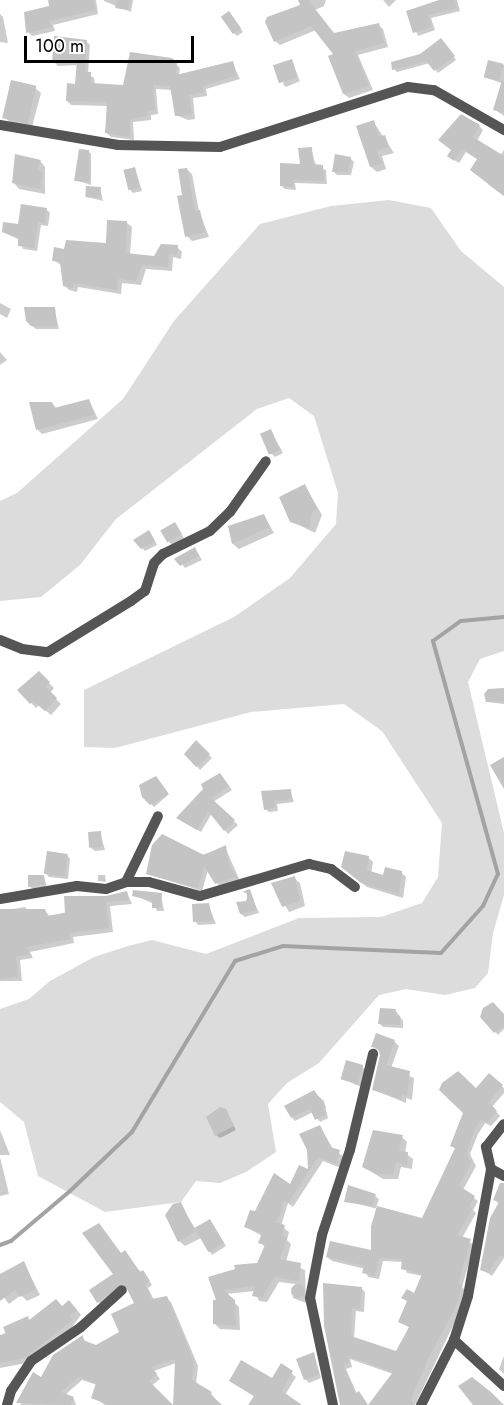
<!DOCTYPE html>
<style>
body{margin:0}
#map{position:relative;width:504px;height:1405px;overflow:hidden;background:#fff;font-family:Jost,sans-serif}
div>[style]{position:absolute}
.green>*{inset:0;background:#dcdcdc}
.shadow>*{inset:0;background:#0003}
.stream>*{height:4px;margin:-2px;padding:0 2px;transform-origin:2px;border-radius:2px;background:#a3a3a3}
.building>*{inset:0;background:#c4c4c4;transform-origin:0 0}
.round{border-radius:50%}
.street>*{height:10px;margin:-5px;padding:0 5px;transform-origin:5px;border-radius:5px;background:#555}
span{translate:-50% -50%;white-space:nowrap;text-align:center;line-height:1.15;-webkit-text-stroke:4.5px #fff;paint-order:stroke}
.scale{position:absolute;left:24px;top:36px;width:170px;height:27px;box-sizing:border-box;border:3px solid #000;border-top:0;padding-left:8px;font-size:18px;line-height:21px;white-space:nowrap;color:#000;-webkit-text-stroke:4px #fff;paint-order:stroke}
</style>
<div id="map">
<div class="green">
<i style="clip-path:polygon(389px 200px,431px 208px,461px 251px,504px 287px,504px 651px,480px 659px,468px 682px,504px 833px,504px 895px,493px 933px,488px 973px,475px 988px,445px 995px,406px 989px,379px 995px,319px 1063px,287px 1083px,268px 1104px,276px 1152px,246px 1172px,220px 1183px,196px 1181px,181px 1202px,105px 1212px,38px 1176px,24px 1122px,0 1102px,0 1009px,29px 999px,50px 981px,94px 957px,128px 946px,152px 940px,206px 954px,299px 918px,381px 917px,422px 903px,438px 877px,442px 823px,382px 731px,344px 704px,251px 712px,115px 748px,84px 747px,84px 690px,234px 617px,290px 578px,336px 524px,338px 493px,314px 416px,289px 398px,257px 409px,116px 519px,80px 565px,41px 597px,0 601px,0 501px,17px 493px,123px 399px,174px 321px,260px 224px,331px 206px)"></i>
</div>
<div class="shadow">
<i style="clip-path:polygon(49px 0,96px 0,98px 14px,53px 25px,55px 31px,32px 36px,28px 32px,50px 8px)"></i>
<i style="clip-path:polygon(133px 0,131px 12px,104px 1px,104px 0)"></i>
<i style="clip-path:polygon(300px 0,326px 0,324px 6px,315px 10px,334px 35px,378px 25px,383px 29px,388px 47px,358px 55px,373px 90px,349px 98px,344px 94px,335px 55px,316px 30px,280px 45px,275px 41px,302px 5px)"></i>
<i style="clip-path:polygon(383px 0,396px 0,389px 7px)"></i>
<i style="clip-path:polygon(440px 0,457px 0,460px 11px,431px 18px,435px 30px,418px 36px,408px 12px)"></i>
<i style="clip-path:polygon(0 14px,3px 17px,8px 43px,0 42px)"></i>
<i style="clip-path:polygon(232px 17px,243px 32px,237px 36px,234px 33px)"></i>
<i style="clip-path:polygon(86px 41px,90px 45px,88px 74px,94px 78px,95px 85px,124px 87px,171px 59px,180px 68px,179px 76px,232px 63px,240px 79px,206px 89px,207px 96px,193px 98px,195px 119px,188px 120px,176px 115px,172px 90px,156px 89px,158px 114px,151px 115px,151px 120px,133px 122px,134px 140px,111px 137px,107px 133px,108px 106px,71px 105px,67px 101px,76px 85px,78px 65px,58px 66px,54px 62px)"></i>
<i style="clip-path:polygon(444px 43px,456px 60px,438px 73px,430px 63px,397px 72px,394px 69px)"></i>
<i style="clip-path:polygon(291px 61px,300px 81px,286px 87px,283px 84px)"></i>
<i style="clip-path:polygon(489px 61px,504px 65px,504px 84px,485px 77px)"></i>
<i style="clip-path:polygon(12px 81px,35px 88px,41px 93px,32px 127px,11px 123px,5px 118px)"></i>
<i style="clip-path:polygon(504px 90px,504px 116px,494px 109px)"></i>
<i style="clip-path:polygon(373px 121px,394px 153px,382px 156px,386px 169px,377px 172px,371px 167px)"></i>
<i style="clip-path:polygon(479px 126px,483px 130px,477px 141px,500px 156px,504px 150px,504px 196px,489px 185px,479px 160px,466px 152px,459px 163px,453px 159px)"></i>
<i style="clip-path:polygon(311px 148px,316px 166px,326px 170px,327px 184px,295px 183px,296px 190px,285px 189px,282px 186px,302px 165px)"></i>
<i style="clip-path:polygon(88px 151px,91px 154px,91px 185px,75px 180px)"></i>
<i style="clip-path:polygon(16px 156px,40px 161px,45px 167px,45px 194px,19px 189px,14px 183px)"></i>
<i style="clip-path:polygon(350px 158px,354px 162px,351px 175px,337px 175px,334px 172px)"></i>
<i style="clip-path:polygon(135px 169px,142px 191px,133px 193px,129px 189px)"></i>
<i style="clip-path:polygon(187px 169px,192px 174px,199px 211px,209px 237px,192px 241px,187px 236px,184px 196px)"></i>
<i style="clip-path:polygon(100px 188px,103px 201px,87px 197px)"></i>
<i style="clip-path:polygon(46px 209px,50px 213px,48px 226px,41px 225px,37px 251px,23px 249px,20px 240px,3px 232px)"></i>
<i style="clip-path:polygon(127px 223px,132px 227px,130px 255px,155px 258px,177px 247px,182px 252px,181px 259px,173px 257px,172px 271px,146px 269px,141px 285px,122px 283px,121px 294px,78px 287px,77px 292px,69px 290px,64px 285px,62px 266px,54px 260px,66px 251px,108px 245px)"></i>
<i style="clip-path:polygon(0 303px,11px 309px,7px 318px,0 314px)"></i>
<i style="clip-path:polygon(54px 308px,59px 329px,36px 329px,31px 325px)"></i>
<i style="clip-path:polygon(0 352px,7px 360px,0 365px)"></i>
<i style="clip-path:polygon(89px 400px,98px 419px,42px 434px,37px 429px,52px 403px,57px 409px)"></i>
<i style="clip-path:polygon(271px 431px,283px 453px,275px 457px,271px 453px)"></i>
<i style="clip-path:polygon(305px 486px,322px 515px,315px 533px,291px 521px)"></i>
<i style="clip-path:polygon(264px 516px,274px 533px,239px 549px,233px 544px,230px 527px)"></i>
<i style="clip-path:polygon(174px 523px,184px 538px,172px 545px,169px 542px)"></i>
<i style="clip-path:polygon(152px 536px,157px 545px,145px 551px,135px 541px)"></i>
<i style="clip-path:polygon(195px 548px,202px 560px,185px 568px,177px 557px)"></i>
<i style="clip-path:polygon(39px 673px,54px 688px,50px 693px,61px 704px,51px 715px,39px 705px,36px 708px,19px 690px)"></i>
<i style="clip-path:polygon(504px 689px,504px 704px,487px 702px)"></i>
<i style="clip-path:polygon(196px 742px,212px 758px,200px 770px,186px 754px)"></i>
<i style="clip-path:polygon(223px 778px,232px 790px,213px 802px,238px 825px,228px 834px,212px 813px,201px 832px,182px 821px)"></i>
<i style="clip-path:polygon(159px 782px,168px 795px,154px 807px,143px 796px)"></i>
<i style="clip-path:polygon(290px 790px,294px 802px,277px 804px,278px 811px,269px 812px,265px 809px,262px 793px)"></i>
<i style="clip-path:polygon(100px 832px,105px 850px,95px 851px,91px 848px)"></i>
<i style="clip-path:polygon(225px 847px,240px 881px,220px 887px,208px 870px,202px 891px,147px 874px)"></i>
<i style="clip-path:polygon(67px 855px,70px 859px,68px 879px,49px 877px,46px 873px)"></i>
<i style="clip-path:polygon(368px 857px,373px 862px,371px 873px,384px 876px,401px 872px,406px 877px,403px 898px,367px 887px,347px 871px)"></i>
<i style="clip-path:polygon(98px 875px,105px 875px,106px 882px,98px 881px)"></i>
<i style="clip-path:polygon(44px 877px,47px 887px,33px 889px,29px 886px)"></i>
<i style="clip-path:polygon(294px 878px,300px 883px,305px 906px,289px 912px,272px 884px)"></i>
<i style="clip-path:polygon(249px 891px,259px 913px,245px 917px,241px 914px,248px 895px,244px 892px)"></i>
<i style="clip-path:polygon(127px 893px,132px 904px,110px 906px,113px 932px,73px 937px,74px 943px,30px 952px,33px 958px,20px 960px,22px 981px,0 981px,0 911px,25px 907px,29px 912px,45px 910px,50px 917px)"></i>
<i style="clip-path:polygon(134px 895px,161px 895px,164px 911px,157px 911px,154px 904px)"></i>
<i style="clip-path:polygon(208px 904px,216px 924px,198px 925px,195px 921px)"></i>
<i style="clip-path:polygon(396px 1011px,403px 1021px,403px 1028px,383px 1027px,380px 1024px)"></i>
<i style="clip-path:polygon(504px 1015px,504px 1029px,498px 1035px,481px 1016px)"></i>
<i style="clip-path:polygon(394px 1041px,399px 1046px,391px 1068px,414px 1078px,412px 1100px,406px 1098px,406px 1103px,374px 1090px,381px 1052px,373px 1047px)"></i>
<i style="clip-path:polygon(362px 1066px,365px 1070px,361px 1087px,343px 1079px)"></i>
<i style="clip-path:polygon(489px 1075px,504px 1088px,504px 1093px,492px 1107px,500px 1116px,491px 1126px,485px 1123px,478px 1134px,470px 1154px,476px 1166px,463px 1190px,478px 1201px,473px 1210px,476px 1213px,462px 1238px,474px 1245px,462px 1287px,466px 1291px,461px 1309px,415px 1405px,370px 1405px,393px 1374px,350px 1359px,352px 1367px,346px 1369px,357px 1394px,368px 1405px,342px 1405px,325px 1326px,361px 1288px,365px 1292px,364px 1312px,356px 1311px,354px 1339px,397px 1353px,410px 1328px,400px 1321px,408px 1302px,403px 1298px,415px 1295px,423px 1276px,407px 1273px,403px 1262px,383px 1261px,379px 1279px,368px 1277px,365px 1269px,332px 1261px,327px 1257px,372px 1252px,378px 1209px,346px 1201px,375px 1196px,379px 1199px,376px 1208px,422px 1219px,456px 1150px,452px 1145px,476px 1091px)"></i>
<i style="clip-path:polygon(314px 1092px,324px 1101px,328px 1118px,320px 1122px,313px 1112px,295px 1121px,292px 1117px)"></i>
<i style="clip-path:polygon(225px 1110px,236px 1130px,220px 1138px,216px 1135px)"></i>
<i style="clip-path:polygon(320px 1126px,333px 1149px,344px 1157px,341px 1168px,323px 1161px,293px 1207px,288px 1203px,281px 1226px,289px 1232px,287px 1240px,291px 1244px,286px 1262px,305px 1270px,306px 1303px,293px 1298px,295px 1284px,279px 1282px,267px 1302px,259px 1301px,255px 1291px,226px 1294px,239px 1307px,240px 1330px,220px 1329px,215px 1324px,218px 1301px,210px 1278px,258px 1264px,266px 1248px,260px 1242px,262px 1236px,246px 1227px,255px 1213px,291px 1187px,300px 1167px,309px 1171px,308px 1150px)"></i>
<i style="clip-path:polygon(0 1130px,10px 1155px,0 1155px)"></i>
<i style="clip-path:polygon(402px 1137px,407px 1142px,405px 1153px,413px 1159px,412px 1169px,401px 1167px,398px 1179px,383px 1179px,364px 1167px)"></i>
<i style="clip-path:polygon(0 1157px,9px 1194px,0 1196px)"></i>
<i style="clip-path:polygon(504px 1185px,504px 1258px,492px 1276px,482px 1269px,499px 1204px,495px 1200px)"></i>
<i style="clip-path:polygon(180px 1204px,195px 1228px,213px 1225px,226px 1246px,212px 1255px,201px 1238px,185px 1246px,179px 1241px)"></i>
<i style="clip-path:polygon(121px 1255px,146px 1276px,152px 1285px,148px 1288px,154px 1300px,166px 1298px,171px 1302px,198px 1366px,196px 1384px,211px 1393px,219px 1405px,174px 1405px,176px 1363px,154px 1371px,160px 1379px,151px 1386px,149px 1405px,105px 1405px,93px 1397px,97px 1385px,82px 1380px,65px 1395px,74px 1399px,76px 1405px,20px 1405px,83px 1337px,86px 1343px,96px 1346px,121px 1333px,136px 1303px,131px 1288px,122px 1287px,102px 1305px,98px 1302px,115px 1274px)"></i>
<i style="clip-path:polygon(24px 1263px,40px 1295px,27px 1301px,21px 1295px,9px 1304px,0 1292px,0 1275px)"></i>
<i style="clip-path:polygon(74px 1306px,81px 1315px,66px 1335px,27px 1363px,0 1368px,0 1336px,28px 1318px,30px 1321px)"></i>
<i style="clip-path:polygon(314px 1354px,321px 1378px,309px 1383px,305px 1379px)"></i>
<i style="clip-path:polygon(504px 1356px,504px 1374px,499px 1369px)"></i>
<i style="clip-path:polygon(282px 1366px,296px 1377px,285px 1395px,299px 1405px,249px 1405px,255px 1397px,230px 1381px,272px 1380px)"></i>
</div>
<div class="stream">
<i style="left:0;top:1245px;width:12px;rotate:-20deg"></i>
<i style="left:11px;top:1241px;width:77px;rotate:-40.3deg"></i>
<i style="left:70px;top:1191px;width:86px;rotate:-43.6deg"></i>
<i style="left:132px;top:1132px;width:200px;rotate:-58.9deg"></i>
<i style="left:235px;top:961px;width:50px;rotate:-17.4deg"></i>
<i style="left:283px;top:946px;width:158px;rotate:2.5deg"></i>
<i style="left:441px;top:953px;width:63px;rotate:-48.2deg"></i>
<i style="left:483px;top:906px;width:35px;rotate:-65deg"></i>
<i style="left:498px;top:874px;width:242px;rotate:-105.6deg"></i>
<i style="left:433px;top:641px;width:34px;rotate:-36deg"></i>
<i style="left:461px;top:621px;width:43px;rotate:-5.3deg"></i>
</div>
<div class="building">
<i style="clip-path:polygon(48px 0,93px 0,95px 10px,49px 21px,52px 27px,26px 33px,24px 12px,49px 6px)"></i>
<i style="clip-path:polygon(117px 0,130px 0,128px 10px,115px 8px)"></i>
<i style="clip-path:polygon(298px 0,308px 0,334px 33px,379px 23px,384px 43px,355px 51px,369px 86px,343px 94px,328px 56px,333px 54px,311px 26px,274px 42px,265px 22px,267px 17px,300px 5px)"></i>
<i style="clip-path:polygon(439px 0,455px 0,457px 8px,428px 15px,432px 27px,413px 33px,406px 11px)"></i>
<i style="left:229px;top:11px;width:21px;height:10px;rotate:55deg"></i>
<i style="clip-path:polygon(54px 36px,87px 40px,85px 72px,91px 72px,91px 83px,123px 85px,130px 52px,172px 58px,177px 62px,176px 75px,233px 61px,237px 75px,203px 86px,204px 92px,189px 95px,192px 115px,183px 116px,175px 116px,170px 86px,153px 85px,155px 110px,147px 112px,147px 116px,130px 119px,130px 137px,105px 133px,107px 102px,66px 101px,67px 83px,75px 84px,77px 61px,52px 62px)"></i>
<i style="clip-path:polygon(441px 38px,455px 56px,434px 71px,426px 61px,392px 70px,391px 62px,420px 54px)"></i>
<i style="left:292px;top:59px;width:19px;height:20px;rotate:72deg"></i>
<i style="left:488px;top:60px;width:16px;height:18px;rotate:14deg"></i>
<i style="left:11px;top:80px;width:26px;height:39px;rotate:13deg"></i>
<i style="clip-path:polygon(502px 80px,504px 81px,504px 113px,493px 110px)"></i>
<i style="clip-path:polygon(461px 114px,480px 125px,473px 137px,504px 156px,504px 196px,470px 170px,477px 159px,462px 149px,454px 161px,447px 156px,451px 150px,438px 140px)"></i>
<i style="clip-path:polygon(374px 120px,379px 137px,385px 135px,389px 147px,377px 151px,382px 164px,370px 167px,356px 126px)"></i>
<i style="clip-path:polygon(312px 147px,313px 164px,323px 165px,324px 181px,293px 180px,293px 187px,280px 186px,280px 163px,300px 164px,298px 148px)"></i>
<i style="clip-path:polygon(79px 149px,89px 150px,89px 182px,74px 181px)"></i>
<i style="clip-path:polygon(15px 154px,41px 160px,37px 170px,43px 172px,40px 189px,12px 183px)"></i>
<i style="clip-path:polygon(335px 154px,351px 157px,348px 172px,332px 172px)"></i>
<i style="left:135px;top:167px;width:21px;height:12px;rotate:76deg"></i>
<i style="clip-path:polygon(187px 168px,195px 211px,200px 210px,205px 232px,185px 237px,177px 196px,182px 195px,178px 169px)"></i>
<i style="left:86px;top:186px;width:15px;height:11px;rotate:4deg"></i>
<i style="clip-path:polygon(21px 204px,47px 208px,45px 223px,38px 222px,34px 248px,18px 246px,18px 238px,2px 232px,3px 222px,18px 224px)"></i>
<i style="clip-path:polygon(107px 220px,127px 221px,126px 253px,154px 256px,161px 244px,178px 245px,177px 255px,169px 253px,168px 267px,142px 265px,136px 281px,118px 279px,117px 290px,73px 283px,73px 288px,63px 286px,60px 262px,52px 261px,54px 247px,64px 249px,66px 240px,106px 243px)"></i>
<i style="clip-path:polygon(24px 307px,55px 307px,57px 326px,31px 326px,26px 321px)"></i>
<i style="clip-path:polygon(89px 399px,94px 415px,36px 430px,29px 402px,52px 402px,54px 408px)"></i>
<i style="left:271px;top:429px;width:23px;height:12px;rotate:67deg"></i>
<i style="clip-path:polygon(305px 484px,317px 509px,313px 511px,309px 528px,290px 522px,279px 497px)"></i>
<i style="clip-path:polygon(264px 514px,270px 527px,232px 544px,228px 526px)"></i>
<i style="left:175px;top:522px;width:14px;height:17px;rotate:60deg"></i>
<i style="clip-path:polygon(149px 530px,155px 541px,141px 549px,133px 540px)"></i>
<i style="clip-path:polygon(195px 547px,199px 556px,180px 566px,174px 559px)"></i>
<i style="clip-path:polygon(39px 671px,50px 682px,46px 687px,57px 698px,45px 711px,33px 701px,30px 704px,17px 690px)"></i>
<i style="clip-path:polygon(504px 688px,504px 701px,486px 702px,484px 694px,488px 689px)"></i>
<i style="clip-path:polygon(196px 740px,210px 754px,196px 767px,184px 754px)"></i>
<i style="clip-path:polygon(504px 757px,504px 789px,490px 765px)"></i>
<i style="clip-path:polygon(220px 773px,229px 786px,211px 798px,235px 820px,224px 831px,208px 811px,197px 830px,176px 818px,203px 789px,201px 784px)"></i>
<i style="clip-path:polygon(156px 776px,169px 794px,150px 805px,142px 797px,139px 785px)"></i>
<i style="clip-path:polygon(291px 789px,292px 799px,274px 801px,276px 807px,264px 810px,261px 791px)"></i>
<i style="left:101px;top:831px;width:16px;height:13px;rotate:86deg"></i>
<i style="clip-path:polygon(162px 834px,204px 855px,226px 845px,229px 865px,237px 877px,215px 884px,204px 866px,198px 888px,146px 874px,152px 845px)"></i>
<i style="left:47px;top:851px;width:21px;height:23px;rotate:8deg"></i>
<i style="clip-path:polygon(345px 851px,369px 856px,367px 870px,383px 875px,385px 867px,402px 871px,399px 894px,361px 883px,341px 867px)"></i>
<i style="clip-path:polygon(28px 875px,44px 875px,45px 884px,28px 887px)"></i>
<i style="clip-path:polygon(295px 876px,300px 901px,282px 907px,271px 883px)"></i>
<i style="clip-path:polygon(250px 889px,257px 910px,240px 914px,236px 902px,247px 901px,247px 892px,242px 892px)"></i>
<i style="clip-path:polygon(133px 890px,162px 893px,161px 908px,152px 908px,152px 901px,132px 896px)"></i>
<i style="clip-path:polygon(127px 891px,129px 900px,106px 902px,109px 928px,69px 933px,70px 939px,27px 947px,29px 954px,16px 956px,18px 977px,0 979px,0 909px,45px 909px,46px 916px,65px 913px,64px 896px,106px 896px)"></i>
<i style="clip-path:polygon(209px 903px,213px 921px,193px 922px,192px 904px)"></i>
<i style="clip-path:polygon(493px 1002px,504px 1014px,504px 1026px,494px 1033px,480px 1017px,483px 1008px)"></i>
<i style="clip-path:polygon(380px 1008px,396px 1009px,395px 1015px,400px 1016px,400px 1025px,378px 1024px)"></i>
<i style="clip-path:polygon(376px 1033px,395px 1040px,386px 1065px,410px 1071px,407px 1096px,402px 1094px,401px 1099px,372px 1090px,380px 1055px,378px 1048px,371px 1047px)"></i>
<i style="left:346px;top:1060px;width:18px;height:20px;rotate:16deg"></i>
<i style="clip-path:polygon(evenodd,458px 1071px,476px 1088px,489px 1073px,503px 1085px,489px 1102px,497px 1111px,486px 1123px,481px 1120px,475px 1129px,467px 1150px,468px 1159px,472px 1161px,459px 1186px,475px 1196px,469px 1207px,473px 1208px,457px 1235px,471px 1239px,458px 1284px,462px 1285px,457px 1304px,428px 1359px,411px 1399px,414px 1405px,340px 1405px,324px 1326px,323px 1283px,362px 1287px,360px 1309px,352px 1308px,351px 1336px,396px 1351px,409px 1327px,398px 1322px,407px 1301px,401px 1298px,407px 1289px,414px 1293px,422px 1274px,401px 1269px,402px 1259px,379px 1258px,375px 1276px,362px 1273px,364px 1266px,326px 1257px,330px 1241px,371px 1250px,371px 1226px,377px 1206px,422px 1218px,455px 1148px,450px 1146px,463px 1113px,439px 1090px,442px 1083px,458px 1071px,347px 1356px,393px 1372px,368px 1405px,359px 1391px,356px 1393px,343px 1365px,349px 1363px,347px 1356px)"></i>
<i style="clip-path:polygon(314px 1090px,326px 1107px,323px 1109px,326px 1114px,315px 1120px,310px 1109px,291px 1118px,284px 1106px)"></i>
<i style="clip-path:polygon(220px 1107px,226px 1109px,234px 1126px,215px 1136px,206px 1117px)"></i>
<i style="clip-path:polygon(320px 1125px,330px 1147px,340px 1150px,336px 1164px,318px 1157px,288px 1203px,283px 1200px,285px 1195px,281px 1209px,282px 1211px,275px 1222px,285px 1225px,282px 1236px,287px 1238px,280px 1259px,301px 1263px,299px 1281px,274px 1277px,262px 1298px,252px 1296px,255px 1286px,223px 1290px,235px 1300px,236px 1326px,213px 1324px,213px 1300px,216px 1300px,208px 1277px,235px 1269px,234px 1265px,257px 1263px,265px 1245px,258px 1243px,262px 1233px,244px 1227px,250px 1210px,255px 1211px,274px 1173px,290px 1184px,299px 1165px,308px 1169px,307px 1150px,299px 1134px)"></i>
<i style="clip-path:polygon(373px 1130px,403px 1135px,399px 1151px,408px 1152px,407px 1165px,396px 1162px,393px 1174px,376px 1174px,362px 1167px)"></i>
<i style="clip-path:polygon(500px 1183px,504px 1183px,504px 1257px,500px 1255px,488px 1273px,480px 1270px,490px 1218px,499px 1202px,493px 1200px)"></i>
<i style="clip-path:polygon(348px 1185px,376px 1194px,372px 1206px,344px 1202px)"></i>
<i style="clip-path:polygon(181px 1202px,195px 1232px,178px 1242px,165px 1215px,173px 1204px)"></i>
<i style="left:210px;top:1219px;width:28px;height:18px;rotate:60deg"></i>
<i style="clip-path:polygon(evenodd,99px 1223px,121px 1253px,125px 1250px,140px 1272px,143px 1270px,150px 1281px,145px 1284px,152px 1299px,167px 1296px,194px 1361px,192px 1380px,212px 1392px,210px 1394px,222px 1405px,109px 1405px,91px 1398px,96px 1383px,78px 1377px,61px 1392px,74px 1397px,71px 1405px,16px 1403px,33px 1372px,41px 1377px,53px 1355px,83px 1335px,83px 1340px,96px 1345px,119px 1332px,111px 1314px,134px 1303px,124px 1283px,97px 1303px,89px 1290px,113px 1274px,82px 1233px,99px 1223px,175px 1359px,175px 1362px,173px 1405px,149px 1381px,157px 1374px,151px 1367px,175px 1359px)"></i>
<i style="clip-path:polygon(24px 1261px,36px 1289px,20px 1297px,15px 1290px,0 1301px,0 1274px)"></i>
<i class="round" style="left:291px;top:1284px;width:14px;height:14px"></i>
<i style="clip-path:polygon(56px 1299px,62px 1306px,69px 1300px,77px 1310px,70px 1316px,73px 1320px,24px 1358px,0 1363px,0 1335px,6px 1334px,3px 1327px,28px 1316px,29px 1320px)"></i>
<i style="clip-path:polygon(314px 1352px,319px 1375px,304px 1380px,296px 1359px)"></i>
<i style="clip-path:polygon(241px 1360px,272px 1378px,281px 1363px,293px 1371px,282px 1391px,302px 1405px,248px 1405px,254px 1396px,229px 1381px)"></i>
<i style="clip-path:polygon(472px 1377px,492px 1393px,504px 1405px,473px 1405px,458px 1386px)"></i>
</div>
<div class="street">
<i style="left:0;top:125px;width:120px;rotate:9.6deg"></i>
<i style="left:118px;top:145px;width:102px;rotate:1.1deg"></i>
<i style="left:220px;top:147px;width:197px;rotate:-17.7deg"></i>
<i style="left:408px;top:87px;width:26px;rotate:7deg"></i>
<i style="left:434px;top:90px;width:81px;rotate:29.7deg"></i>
<i style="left:0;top:640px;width:24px;rotate:22deg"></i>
<i style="left:22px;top:649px;width:26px;rotate:7deg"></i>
<i style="left:48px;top:652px;width:97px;rotate:-31.6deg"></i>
<i style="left:131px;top:601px;width:17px;rotate:-36deg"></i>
<i style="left:145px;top:591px;width:29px;rotate:-72deg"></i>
<i style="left:154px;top:563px;width:13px;rotate:-45deg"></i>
<i style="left:163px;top:554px;width:52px;rotate:-26.1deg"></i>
<i style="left:210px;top:531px;width:28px;rotate:-44deg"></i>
<i style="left:230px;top:512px;width:62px;rotate:-54.8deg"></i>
<i style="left:126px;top:882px;width:23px"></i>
<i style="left:149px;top:882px;width:53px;rotate:15.4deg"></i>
<i style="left:200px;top:896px;width:114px;rotate:-16.4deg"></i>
<i style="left:309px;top:864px;width:23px;rotate:13deg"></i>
<i style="left:331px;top:869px;width:30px;rotate:37deg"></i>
<i style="left:0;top:899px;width:78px;rotate:-9.6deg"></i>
<i style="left:77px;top:886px;width:29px;rotate:6deg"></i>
<i style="left:106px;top:889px;width:21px;rotate:-19deg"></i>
<i style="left:126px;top:882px;width:73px;rotate:-64.1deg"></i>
<i style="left:491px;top:1169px;width:15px;rotate:28deg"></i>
<i style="left:454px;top:1340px;width:68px;rotate:42.6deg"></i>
<i style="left:7px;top:1405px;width:15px;rotate:-74deg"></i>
<i style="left:11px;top:1391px;width:36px;rotate:-56deg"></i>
<i style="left:31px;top:1361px;width:60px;rotate:-34.2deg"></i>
<i style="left:81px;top:1327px;width:55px;rotate:-42.1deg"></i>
<i style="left:333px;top:1405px;width:109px;rotate:-102.1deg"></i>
<i style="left:310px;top:1298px;width:64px;rotate:-79.2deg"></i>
<i style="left:322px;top:1235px;width:89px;rotate:-71.8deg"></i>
<i style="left:350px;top:1150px;width:99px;rotate:-76.5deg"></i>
<i style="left:421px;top:1405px;width:73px;rotate:-63.1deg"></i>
<i style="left:454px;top:1340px;width:46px;rotate:-72.3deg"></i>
<i style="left:468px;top:1296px;width:129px;rotate:-79.7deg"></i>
<i style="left:491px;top:1169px;width:23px;rotate:-103deg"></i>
<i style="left:486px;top:1147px;width:29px;rotate:-52deg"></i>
</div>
<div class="scale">100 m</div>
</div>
